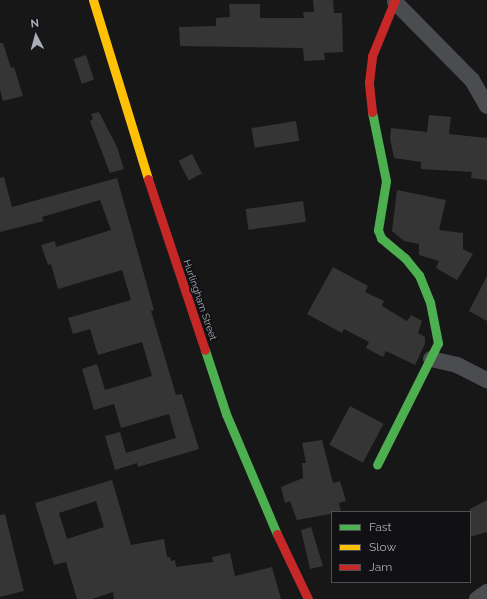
<!DOCTYPE html>
<style>
body{margin:0}
#map{position:relative;width:487px;height:599px;overflow:hidden;background:#171717;font-family:Raleway,sans-serif}
div>[style]{position:absolute}
.building>*{inset:0;background:#353536;transform-origin:0 0}
.street>*{height:16px;margin:-8px;padding:0 8px;transform-origin:8px;border-radius:8px;background:#4b4c50}
.fast>*{height:9px;margin:-4.5px;padding:0 4.5px;transform-origin:4.5px;border-radius:4.5px;background:#4caf50}
.slow>*{height:9px;margin:-4.5px;padding:0 4.5px;transform-origin:4.5px;border-radius:4.5px;background:#ffc107}
.jam>*{height:9px;margin:-4.5px;padding:0 4.5px;transform-origin:4.5px;border-radius:4.5px;background:#c62828}
span{translate:-50% -50%;white-space:nowrap;text-align:center;line-height:1.15;-webkit-text-stroke:3.5px #111113;paint-order:stroke}
.street-label{font-size:10px;color:#a8adb8}
.legend{position:absolute;left:331px;top:511px;width:140px;height:72px;box-sizing:border-box;background:#111113;border:1px solid #4d4f55;margin:0;padding:5px 7px;list-style:none;font-size:12px;color:#a8adb8}
.legend li{display:flex;align-items:center;gap:8px;height:20px}
.legend b{width:20px;border:1px solid #4d4f55}
.north{position:absolute;left:16px;top:16px;width:40px;height:40px;-webkit-text-stroke:3px #111113;paint-order:stroke;rotate:354deg;font-size:11px;font-weight:700;line-height:16px;text-align:center;color:#a8adb8}
.north::after{content:'';display:block;margin:auto;width:14px;height:18px;background:#a8adb8;clip-path:polygon(50% 0,100% 100%,50% 72%,0 100%)}
</style>
<div id="map">
<div class="building">
<i style="clip-path:polygon(313px 0,333px 0,334px 13px,342px 13px,343px 52px,324px 53px,325px 60px,304px 61px,303px 48px,180px 46px,179px 27px,216px 26px,216px 18px,230px 17px,229px 4px,260px 4px,260px 18px,304px 18px,303px 12px,314px 12px)"></i>
<i style="clip-path:polygon(0 43px,3px 43px,11px 68px,14px 67px,23px 96px,3px 101px,0 90px)"></i>
<i style="left:86px;top:55px;width:26px;height:13px;rotate:72deg"></i>
<i style="clip-path:polygon(99px 112px,117px 147px,124px 169px,110px 173px,90px 121px,93px 119px,91px 114px)"></i>
<i style="clip-path:polygon(429px 115px,451px 117px,449px 134px,487px 138px,487px 180px,471px 178px,472px 172px,421px 169px,421px 162px,394px 158px,390px 138px,391px 128px,427px 132px)"></i>
<i style="left:296px;top:121px;width:20px;height:45px;rotate:81deg"></i>
<i style="left:192px;top:154px;width:22px;height:15px;rotate:63deg"></i>
<i style="clip-path:polygon(4px 177px,12px 207px,117px 178px,154px 310px,151px 311px,176px 395px,182px 394px,199px 449px,138px 467px,137px 463px,115px 470px,105px 436px,120px 432px,126px 453px,176px 438px,169px 414px,121px 428px,114px 404px,94px 410px,82px 369px,97px 364px,105px 390px,152px 376px,142px 342px,98px 355px,90px 329px,73px 334px,68px 318px,131px 300px,122px 270px,58px 289px,51px 264px,48px 265px,41px 245px,55px 241px,56px 247px,111px 230px,100px 200px,42px 217px,44px 221px,0 232px,0 178px)"></i>
<i style="clip-path:polygon(397px 190px,446px 200px,439px 230px,463px 233px,463px 249px,473px 254px,457px 280px,436px 268px,439px 261px,419px 255px,419px 244px,404px 241px,392px 231px)"></i>
<i style="left:303px;top:201px;width:21px;height:58px;rotate:82deg"></i>
<i style="clip-path:polygon(333px 267px,368px 286px,365px 292px,384px 301px,382px 306px,407px 321px,411px 315px,422px 321px,418px 333px,425px 337px,425px 344px,415px 365px,386px 351px,383px 357px,366px 348px,369px 342px,344px 329px,342px 333px,307px 314px)"></i>
<i style="clip-path:polygon(487px 276px,487px 321px,469px 311px)"></i>
<i style="left:350px;top:406px;width:38px;height:44px;rotate:28deg"></i>
<i style="clip-path:polygon(322px 440px,333px 483px,340px 481px,346px 501px,339px 503px,341px 512px,297px 520px,290px 501px,285px 503px,281px 487px,303px 478px,302px 463px,306px 463px,302px 443px)"></i>
<i style="clip-path:polygon(evenodd,112px 480px,131px 545px,164px 539px,167px 557px,170px 557px,171px 561px,175px 560px,176px 567px,213px 562px,212px 557px,230px 553px,235px 576px,272px 567px,281px 599px,114px 599px,113px 592px,92px 599px,77px 599px,66px 562px,54px 565px,35px 503px,112px 480px,96px 501px,104px 527px,67px 539px,59px 513px,96px 501px)"></i>
<i style="clip-path:polygon(487px 500px,487px 532px,470px 537px,470px 509px)"></i>
<i style="clip-path:polygon(5px 514px,24px 591px,0 597px,0 515px)"></i>
<i style="clip-path:polygon(311px 527px,323px 566px,310px 569px,301px 530px)"></i>
</div>
<div class="street">
<i style="left:395px;top:2px;width:110px;rotate:45.4deg"></i>
<i style="left:472px;top:80px;width:30px;rotate:60deg"></i>
<i style="left:431px;top:359px;width:27px;rotate:13deg"></i>
<i style="left:457px;top:365px;width:34px;rotate:27deg"></i>
<i style="left:477px;top:599px;width:12px;rotate:-35deg"></i>
</div>
<div class="fast">
<i style="left:372px;top:112px;width:70px;rotate:78.5deg"></i>
<i style="left:386px;top:181px;width:50px;rotate:99.3deg"></i>
<i style="left:378px;top:230px;width:9px;rotate:69deg"></i>
<i style="left:381px;top:238px;width:31px;rotate:40deg"></i>
<i style="left:405px;top:258px;width:22px;rotate:51deg"></i>
<i style="left:419px;top:275px;width:29px;rotate:68deg"></i>
<i style="left:430px;top:302px;width:42px;rotate:79deg"></i>
<i style="left:438px;top:343px;width:136px;rotate:116.6deg"></i>
<i style="left:205px;top:350px;width:67px;rotate:71.8deg"></i>
<i style="left:226px;top:414px;width:130px;rotate:67deg"></i>
</div>
<div class="slow">
<i style="left:93px;top:0;width:187px;rotate:72.9deg"></i>
</div>
<div class="jam">
<i style="left:372px;top:112px;width:30px;rotate:-96deg"></i>
<i style="left:369px;top:82px;width:26px;rotate:-83deg"></i>
<i style="left:372px;top:56px;width:61px;rotate:-67.7deg"></i>
<i style="left:148px;top:179px;width:180px;rotate:71.6deg"></i>
<i style="left:277px;top:534px;width:72px;rotate:64.5deg"></i>
</div>
<div class="street-label">
<span style="left:200px;top:300px;rotate:71deg">Hurlingham Street</span>
</div>
<ul class="legend">
<li><b style="height:5px;background:#4caf50"></b>Fast</li>
<li><b style="height:5px;background:#ffc107"></b>Slow</li>
<li><b style="height:5px;background:#c62828"></b>Jam</li>
</ul>
<div class="north">N</div>
</div>
